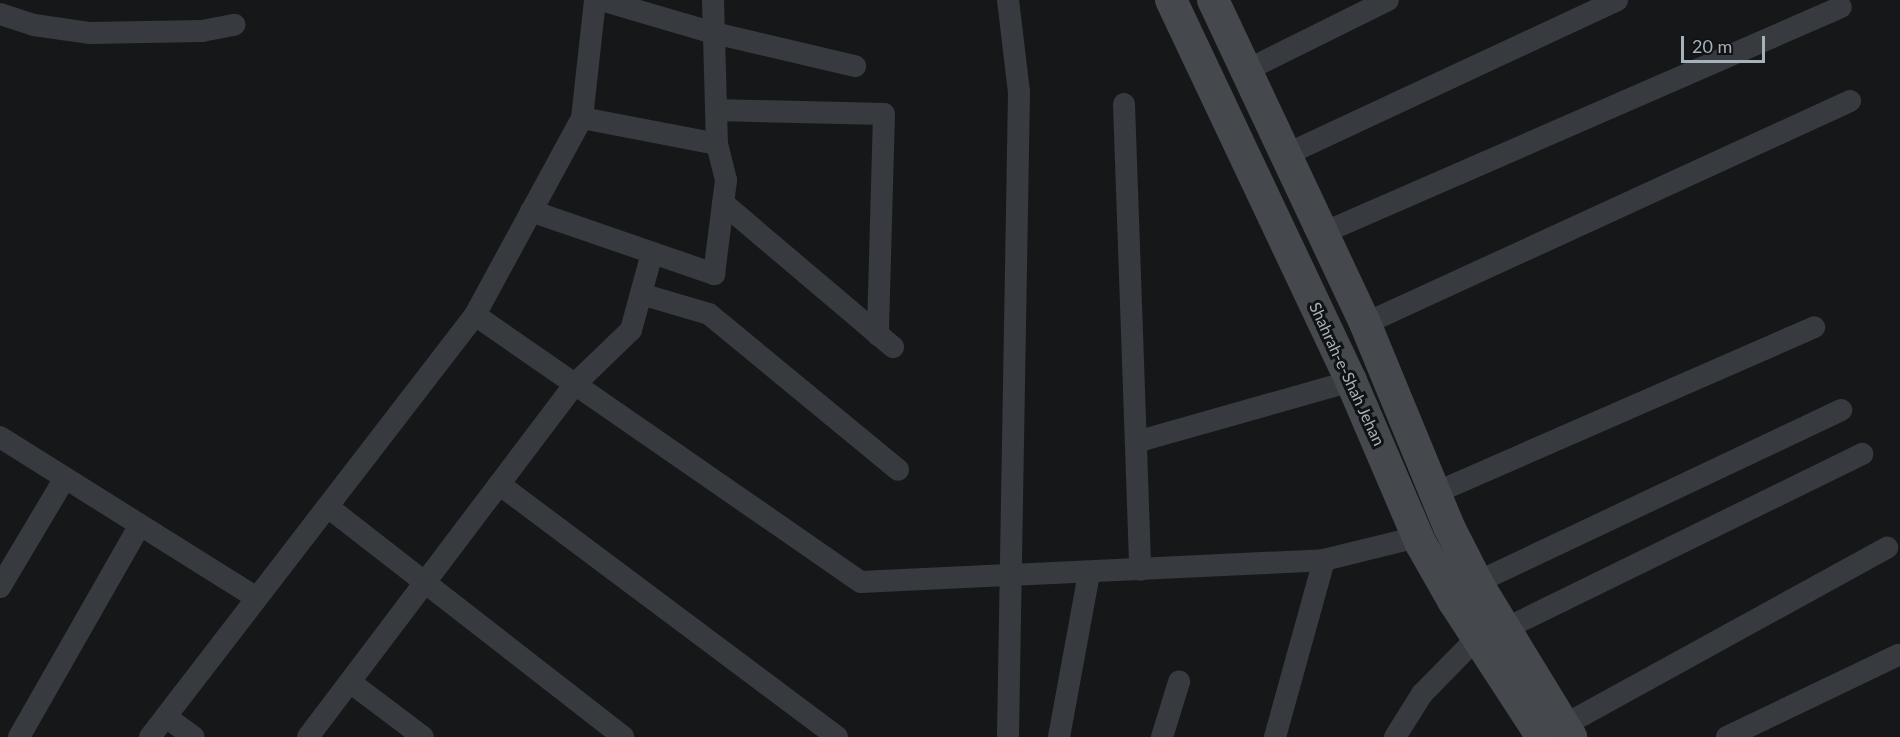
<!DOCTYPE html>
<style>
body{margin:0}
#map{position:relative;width:1900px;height:737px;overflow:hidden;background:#161719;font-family:Lato,sans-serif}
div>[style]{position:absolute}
.street>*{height:22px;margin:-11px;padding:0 11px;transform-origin:11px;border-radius:11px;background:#373a3e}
.secondary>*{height:32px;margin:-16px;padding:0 16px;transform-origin:16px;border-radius:16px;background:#45494e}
span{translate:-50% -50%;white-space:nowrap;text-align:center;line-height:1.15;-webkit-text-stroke:6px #111214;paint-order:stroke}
.street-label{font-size:16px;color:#a7b1ba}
.scale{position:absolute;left:1681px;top:36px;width:84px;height:27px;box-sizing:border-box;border:3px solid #a7b1ba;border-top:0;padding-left:8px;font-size:18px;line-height:21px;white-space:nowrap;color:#a7b1ba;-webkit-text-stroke:4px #111214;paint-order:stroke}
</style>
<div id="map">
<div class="street">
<i style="left:601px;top:0;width:118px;rotate:16.3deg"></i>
<i style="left:714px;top:33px;width:145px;rotate:13.2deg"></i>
<i style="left:1008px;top:0;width:93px;rotate:83.2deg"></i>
<i style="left:1019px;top:92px;width:645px;rotate:90.98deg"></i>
<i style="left:0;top:14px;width:36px;rotate:18deg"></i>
<i style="left:34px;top:25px;width:57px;rotate:8.1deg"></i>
<i style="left:90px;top:33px;width:112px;rotate:-1deg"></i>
<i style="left:202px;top:31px;width:33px;rotate:-11deg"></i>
<i style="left:1257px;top:65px;width:146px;rotate:-26.4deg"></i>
<i style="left:1124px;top:104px;width:466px;rotate:88deg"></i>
<i style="left:716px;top:110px;width:168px;rotate:1.4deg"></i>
<i style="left:884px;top:114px;width:221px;rotate:91.6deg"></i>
<i style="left:582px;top:118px;width:137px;rotate:10.9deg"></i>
<i style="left:1298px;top:149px;width:352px;rotate:-25deg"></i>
<i style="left:723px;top:203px;width:223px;rotate:40.3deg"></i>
<i style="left:531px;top:211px;width:194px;rotate:19deg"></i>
<i style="left:714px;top:274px;width:95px;rotate:-82.7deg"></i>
<i style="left:726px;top:180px;width:37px;rotate:-104deg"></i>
<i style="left:717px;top:144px;width:144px;rotate:-91.6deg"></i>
<i style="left:1332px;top:229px;width:555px;rotate:-23.56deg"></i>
<i style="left:641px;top:294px;width:71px;rotate:16.4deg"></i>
<i style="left:709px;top:314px;width:245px;rotate:39.5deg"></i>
<i style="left:475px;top:315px;width:469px;rotate:34.7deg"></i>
<i style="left:861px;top:582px;width:464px;rotate:-2.7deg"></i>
<i style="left:1324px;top:560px;width:83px;rotate:-13.9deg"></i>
<i style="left:1373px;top:320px;width:525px;rotate:-24.66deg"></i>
<i style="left:0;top:437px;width:303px;rotate:32.1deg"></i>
<i style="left:1136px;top:442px;width:223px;rotate:-15.8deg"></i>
<i style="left:499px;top:484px;width:422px;rotate:36.8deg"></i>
<i style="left:1444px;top:489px;width:404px;rotate:-23.6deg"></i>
<i style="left:328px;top:507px;width:374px;rotate:37.9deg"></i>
<i style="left:1486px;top:578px;width:393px;rotate:-25.3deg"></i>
<i style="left:0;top:587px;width:127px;rotate:-59.2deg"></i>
<i style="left:1513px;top:625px;width:389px;rotate:-26.1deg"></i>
<i style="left:350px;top:682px;width:91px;rotate:37deg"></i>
<i style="left:166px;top:717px;width:34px;rotate:36deg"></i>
<i style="left:1570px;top:722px;width:362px;rotate:-28.8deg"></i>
<i style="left:19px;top:737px;width:244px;rotate:-60.3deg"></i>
<i style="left:150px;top:737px;width:533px;rotate:-52.4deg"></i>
<i style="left:475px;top:315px;width:224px;rotate:-61.5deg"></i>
<i style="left:582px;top:118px;width:119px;rotate:-83.7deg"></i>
<i style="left:308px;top:737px;width:443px;rotate:-52.9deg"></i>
<i style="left:575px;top:384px;width:78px;rotate:-44deg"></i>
<i style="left:631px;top:330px;width:80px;rotate:-74.7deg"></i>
<i style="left:1059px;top:737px;width:167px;rotate:-79.6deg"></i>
<i style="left:1162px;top:737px;width:58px;rotate:-72.8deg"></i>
<i style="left:1275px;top:737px;width:184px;rotate:-74.5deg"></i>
<i style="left:1395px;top:737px;width:51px;rotate:-57.9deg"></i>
<i style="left:1422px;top:694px;width:66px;rotate:-45.6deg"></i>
<i style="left:1727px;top:737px;width:190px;rotate:-25.6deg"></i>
</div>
<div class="secondary">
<i style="left:1171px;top:0;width:421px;rotate:64.7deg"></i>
<i style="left:1351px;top:381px;width:177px;rotate:66.8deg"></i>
<i style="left:1421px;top:544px;width:67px;rotate:60.4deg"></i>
<i style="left:1454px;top:602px;width:161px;rotate:56.9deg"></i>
<i style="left:1213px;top:0;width:357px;rotate:64.8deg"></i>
<i style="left:1365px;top:323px;width:221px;rotate:67.6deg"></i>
<i style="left:1449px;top:527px;width:66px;rotate:63deg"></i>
<i style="left:1479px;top:586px;width:177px;rotate:58.6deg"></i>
</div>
<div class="street-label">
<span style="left:1347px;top:374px;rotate:65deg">Shahrah-e-Shah Jehan</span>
</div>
<div class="scale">20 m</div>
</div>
